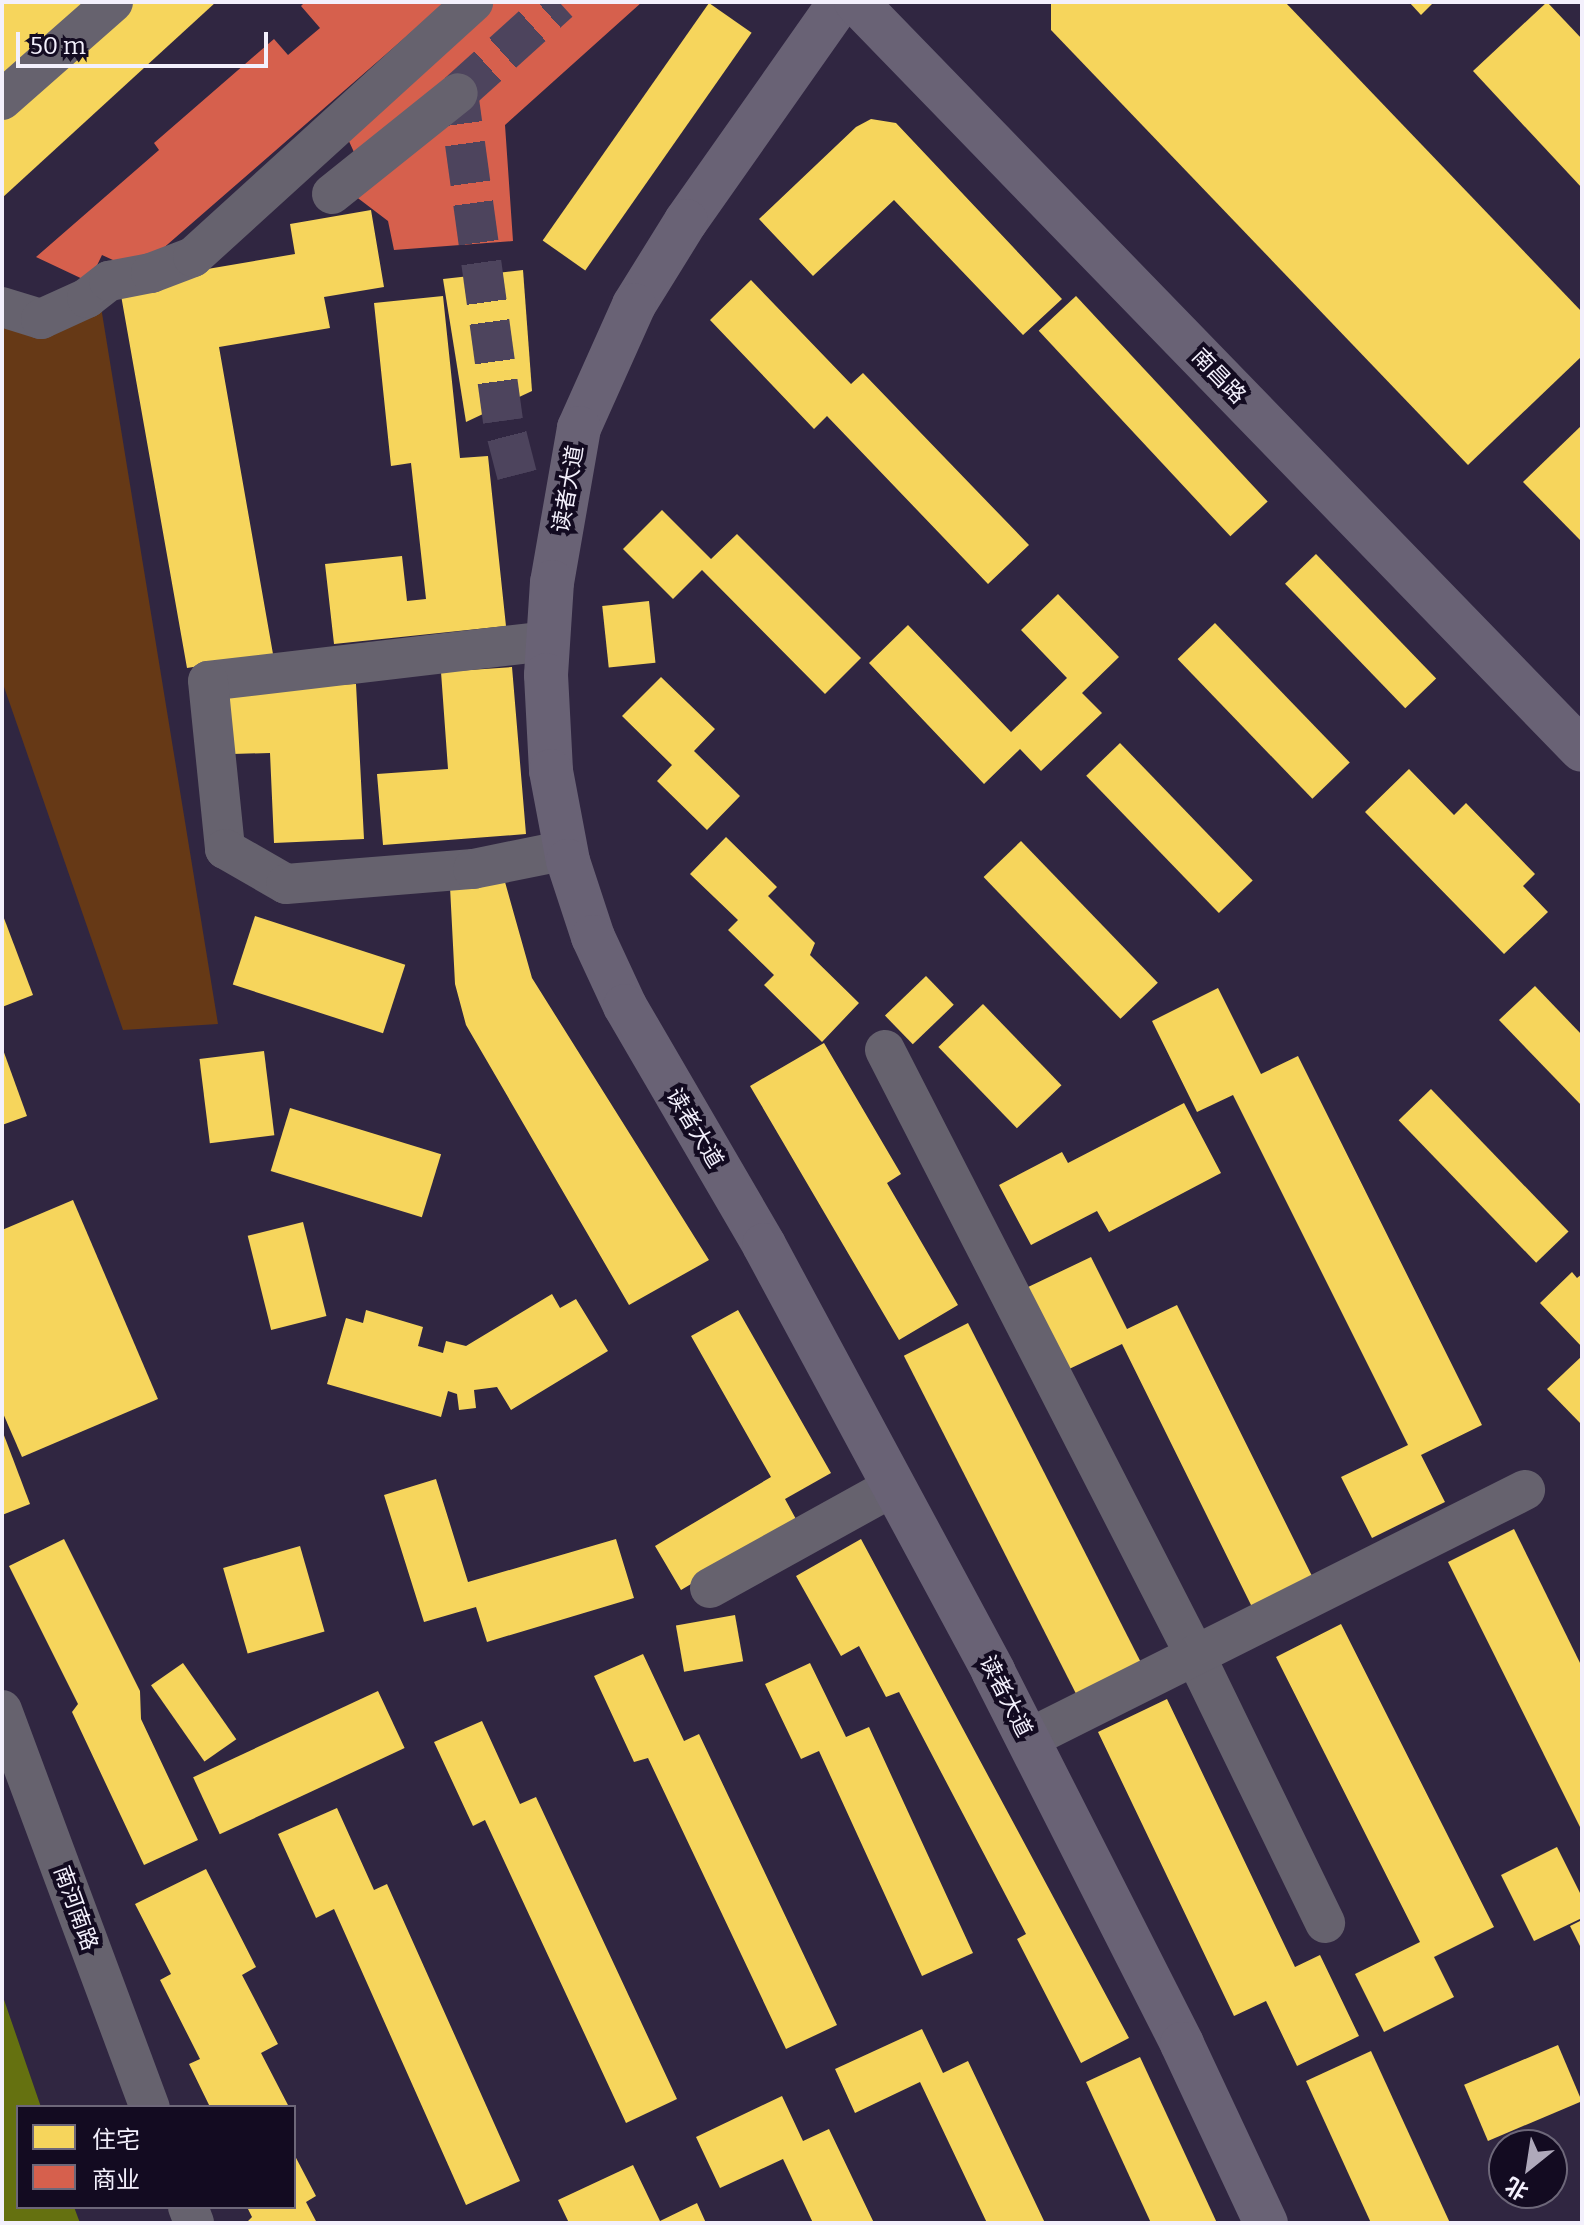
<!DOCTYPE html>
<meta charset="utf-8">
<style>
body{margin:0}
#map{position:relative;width:1584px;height:2225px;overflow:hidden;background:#302641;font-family:Bitter,"Noto Sans SC",serif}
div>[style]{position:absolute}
.green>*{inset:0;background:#663916}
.water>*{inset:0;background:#657110}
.homes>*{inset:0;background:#f6d55c;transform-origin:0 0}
.shops>*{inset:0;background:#d6604d}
.minor-tunnel>*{height:40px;margin-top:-20px;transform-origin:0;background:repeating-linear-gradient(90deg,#4d445d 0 40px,transparent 0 60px)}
.minor>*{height:40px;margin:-20px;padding:0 20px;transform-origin:20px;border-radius:20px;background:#66626e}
.major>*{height:44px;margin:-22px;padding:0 22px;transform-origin:22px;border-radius:22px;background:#696275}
span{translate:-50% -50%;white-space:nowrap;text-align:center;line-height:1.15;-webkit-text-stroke:8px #130b21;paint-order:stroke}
.street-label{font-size:22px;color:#f3f0fc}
.frame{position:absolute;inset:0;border:4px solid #f3f0fc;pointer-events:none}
.legend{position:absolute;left:16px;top:2105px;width:280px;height:104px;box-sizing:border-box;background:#130b21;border:2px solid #6d6779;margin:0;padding:10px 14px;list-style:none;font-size:24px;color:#f3f0fc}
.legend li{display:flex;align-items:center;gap:16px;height:40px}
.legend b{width:40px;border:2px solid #6d6779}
.north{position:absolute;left:1488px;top:2129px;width:80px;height:80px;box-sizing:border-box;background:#130b21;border:2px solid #6d6779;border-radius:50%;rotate:210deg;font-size:22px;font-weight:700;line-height:32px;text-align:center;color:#f3f0fc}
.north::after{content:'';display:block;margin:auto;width:28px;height:36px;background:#afa9bb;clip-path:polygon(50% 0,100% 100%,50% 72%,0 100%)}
.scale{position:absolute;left:16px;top:32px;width:252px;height:36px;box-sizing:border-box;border:4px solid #f3f0fc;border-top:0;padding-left:10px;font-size:24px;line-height:28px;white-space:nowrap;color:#f3f0fc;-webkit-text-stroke:6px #130b21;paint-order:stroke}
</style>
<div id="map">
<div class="green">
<i style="clip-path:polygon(2px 303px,101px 307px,218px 1024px,123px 1030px,2px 681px)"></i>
</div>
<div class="water">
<i style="clip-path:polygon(2px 1994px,41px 2107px,18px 2107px,18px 2207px,74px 2207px,80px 2223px,2px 2223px)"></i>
</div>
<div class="homes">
<i style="clip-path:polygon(2px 2px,216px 2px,2px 198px)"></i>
<i style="clip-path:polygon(1051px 2px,1285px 2px,1582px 312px,1582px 356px,1468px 465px,1051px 30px)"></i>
<i style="clip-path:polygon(1409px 2px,1434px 2px,1421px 15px)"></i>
<i style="clip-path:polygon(1547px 2px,1582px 39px,1582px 188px,1473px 71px)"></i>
<i style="left:709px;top:3px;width:52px;height:290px;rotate:35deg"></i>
<i style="clip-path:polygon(871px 119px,896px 123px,1062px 299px,1023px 335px,894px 200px,813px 276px,759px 219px,856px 127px)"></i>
<i style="clip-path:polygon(371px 210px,384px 287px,324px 297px,330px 328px,219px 347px,273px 654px,187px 668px,119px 284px,295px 254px,290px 224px)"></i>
<i style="clip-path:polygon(523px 270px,532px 391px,466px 422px,443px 279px)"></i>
<i style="clip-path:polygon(751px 280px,851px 384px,863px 373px,1029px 545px,988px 584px,827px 416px,814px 429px,710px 320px)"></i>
<i style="clip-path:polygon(443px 296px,460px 458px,488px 456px,506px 626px,334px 644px,325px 564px,402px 556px,407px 601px,426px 599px,411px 463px,391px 466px,374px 303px)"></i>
<i style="left:1076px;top:296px;width:281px;height:51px;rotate:47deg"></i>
<i style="clip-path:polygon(1582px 425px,1582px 542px,1523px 482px)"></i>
<i style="clip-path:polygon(662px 510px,711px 559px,737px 534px,861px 658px,825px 694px,702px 570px,673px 599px,623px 549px)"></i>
<i style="left:1316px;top:554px;width:173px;height:43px;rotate:46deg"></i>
<i style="clip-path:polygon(1058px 594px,1119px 657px,1082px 693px,1102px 713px,1041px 771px,1020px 749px,984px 784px,869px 663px,908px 625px,1011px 732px,1067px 678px,1021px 630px)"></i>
<i style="left:649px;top:601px;width:62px;height:47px;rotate:84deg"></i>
<i style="left:1215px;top:623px;width:194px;height:52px;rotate:46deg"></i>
<i style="clip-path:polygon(512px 667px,526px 834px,383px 845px,377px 774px,448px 769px,441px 672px)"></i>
<i style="clip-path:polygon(661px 677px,715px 729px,694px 751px,740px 796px,707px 830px,657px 781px,672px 765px,622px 716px)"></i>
<i style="clip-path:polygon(356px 684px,364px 839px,274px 843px,270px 753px,232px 754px,229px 690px)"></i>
<i style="left:1120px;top:743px;width:191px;height:47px;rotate:46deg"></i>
<i style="clip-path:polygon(1409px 769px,1454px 815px,1466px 803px,1535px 874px,1523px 886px,1548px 912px,1504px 954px,1365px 812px)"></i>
<i style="clip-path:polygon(726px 837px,777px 887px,768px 896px,815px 943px,810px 955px,859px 1003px,822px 1042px,764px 985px,774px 975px,728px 930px,738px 920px,690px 874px)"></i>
<i style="left:1021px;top:841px;width:197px;height:52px;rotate:46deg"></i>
<i style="clip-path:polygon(505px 882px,532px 978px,709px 1260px,629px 1305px,466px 1025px,455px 984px,450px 887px)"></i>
<i style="clip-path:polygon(2px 913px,33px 995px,2px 1007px)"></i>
<i style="left:255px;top:916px;width:158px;height:72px;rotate:18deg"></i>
<i style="left:926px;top:976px;width:40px;height:57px;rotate:46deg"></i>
<i style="clip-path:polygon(1535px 986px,1582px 1035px,1582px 1106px,1499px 1020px)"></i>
<i style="clip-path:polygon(1218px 988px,1261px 1074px,1298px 1056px,1482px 1425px,1421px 1455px,1445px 1502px,1372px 1538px,1341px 1477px,1408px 1445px,1233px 1095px,1197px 1112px,1152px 1021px)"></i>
<i style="left:983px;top:1004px;width:113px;height:62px;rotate:46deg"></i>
<i style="clip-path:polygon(824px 1043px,901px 1174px,887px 1183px,958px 1305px,899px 1340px,750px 1086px)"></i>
<i style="clip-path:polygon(2px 1047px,27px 1116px,2px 1125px)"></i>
<i style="left:264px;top:1051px;width:85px;height:65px;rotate:83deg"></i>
<i style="left:1431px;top:1089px;width:198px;height:45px;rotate:46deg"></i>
<i style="clip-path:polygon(1184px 1103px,1221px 1173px,1109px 1232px,1097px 1211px,1031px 1245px,999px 1185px,1062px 1152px,1068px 1163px)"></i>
<i style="left:290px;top:1108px;width:158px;height:66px;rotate:17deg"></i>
<i style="clip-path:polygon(73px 1200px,158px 1399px,22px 1457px,2px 1411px,2px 1230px)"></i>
<i style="left:303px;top:1222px;width:97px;height:57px;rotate:76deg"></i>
<i style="clip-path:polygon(1091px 1257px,1127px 1329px,1177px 1305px,1313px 1578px,1252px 1607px,1122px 1344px,1067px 1370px,1026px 1288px)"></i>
<i style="clip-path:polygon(1572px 1272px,1577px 1278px,1582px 1274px,1582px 1347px,1540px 1303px)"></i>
<i style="clip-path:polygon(552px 1294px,560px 1308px,576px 1299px,608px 1351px,511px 1410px,497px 1387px,474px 1390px,476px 1408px,459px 1410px,457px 1394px,448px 1391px,441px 1417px,327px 1384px,346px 1318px,363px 1323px,366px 1310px,423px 1327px,418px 1346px,443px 1353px,446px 1341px,466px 1346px)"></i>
<i style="clip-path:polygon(738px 1310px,831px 1473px,785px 1499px,797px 1521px,681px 1590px,655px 1546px,771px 1477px,691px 1336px)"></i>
<i style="left:968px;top:1323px;width:381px;height:72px;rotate:63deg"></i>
<i style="clip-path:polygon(1582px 1356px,1582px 1425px,1547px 1389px)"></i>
<i style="clip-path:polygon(2px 1430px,30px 1504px,2px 1515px)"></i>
<i style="clip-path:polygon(436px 1479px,468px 1582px,616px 1539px,634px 1598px,487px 1642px,476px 1607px,424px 1622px,384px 1495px)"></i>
<i style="clip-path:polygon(1514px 1529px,1582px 1667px,1582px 1831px,1448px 1562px)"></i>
<i style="clip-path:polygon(64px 1539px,140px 1691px,141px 1719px,198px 1840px,144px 1865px,72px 1712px,78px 1704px,9px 1566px)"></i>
<i style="clip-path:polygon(861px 1539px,1129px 2038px,1081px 2063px,1017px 1939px,1026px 1934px,899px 1692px,886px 1697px,859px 1646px,841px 1656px,796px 1576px)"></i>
<i style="left:300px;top:1546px;width:89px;height:80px;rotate:74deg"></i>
<i style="left:735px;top:1615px;width:47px;height:60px;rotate:80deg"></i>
<i style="clip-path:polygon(1341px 1624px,1494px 1927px,1434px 1957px,1454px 1997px,1384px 2032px,1355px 1974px,1420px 1942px,1276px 1657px)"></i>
<i style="clip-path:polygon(643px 1654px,684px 1741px,699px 1734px,837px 2025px,786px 2049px,648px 1758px,634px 1762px,594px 1676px)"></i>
<i style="left:183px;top:1663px;width:93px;height:39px;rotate:55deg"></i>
<i style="clip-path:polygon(810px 1663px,846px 1737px,869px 1727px,973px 1953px,922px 1976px,819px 1751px,801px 1759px,765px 1684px)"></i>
<i style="left:378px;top:1691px;width:63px;height:204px;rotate:65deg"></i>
<i style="clip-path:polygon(1167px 1699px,1295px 1967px,1320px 1955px,1359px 2036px,1297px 2066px,1266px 2001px,1234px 2016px,1098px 1732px)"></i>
<i style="clip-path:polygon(482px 1721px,520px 1804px,536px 1797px,677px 2099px,626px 2123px,485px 1820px,473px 1826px,434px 1742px)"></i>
<i style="clip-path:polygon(337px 1808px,374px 1890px,387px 1884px,520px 2181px,466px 2205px,334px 1909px,316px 1918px,278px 1834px)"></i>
<i style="clip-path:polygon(1557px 1847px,1582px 1897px,1582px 1918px,1534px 1941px,1501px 1875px)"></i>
<i style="clip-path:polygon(206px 1869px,256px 1967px,242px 1975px,278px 2044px,261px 2053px,289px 2107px,210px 2107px,189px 2064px,200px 2059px,160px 1980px,171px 1974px,135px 1904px)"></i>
<i style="clip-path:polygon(1582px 1920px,1582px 1950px,1570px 1926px)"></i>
<i style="clip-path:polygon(922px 2029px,943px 2073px,968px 2061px,1045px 2223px,987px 2223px,920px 2082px,855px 2113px,835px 2069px)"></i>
<i style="left:1558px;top:2045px;width:61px;height:102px;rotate:67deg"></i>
<i style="clip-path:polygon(1371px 2051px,1450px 2223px,1371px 2223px,1306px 2081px)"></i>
<i style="clip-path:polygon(1140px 2057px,1217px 2223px,1151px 2223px,1086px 2082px)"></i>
<i style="clip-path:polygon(782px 2096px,803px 2141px,829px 2129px,874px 2223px,813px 2223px,783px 2159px,720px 2188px,696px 2137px)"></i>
<i style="clip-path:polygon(294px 2154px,316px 2196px,306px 2202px,317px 2223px,246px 2223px,252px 2217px,247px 2207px,294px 2207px)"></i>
<i style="clip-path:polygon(633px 2165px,660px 2221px,697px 2203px,706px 2223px,569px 2223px,558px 2200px)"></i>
</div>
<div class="shops">
<i style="clip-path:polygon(305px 2px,446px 2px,137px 271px,102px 255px,89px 282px,36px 257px,159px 150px,154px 143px,274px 39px,288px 55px,320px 28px,301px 6px)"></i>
<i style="clip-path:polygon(495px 2px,642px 2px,505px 125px,513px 241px,394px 250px,388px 221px,342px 186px,359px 163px,347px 137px)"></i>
</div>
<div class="minor-tunnel">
<i style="left:517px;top:475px;width:56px;rotate:-104.5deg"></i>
<i style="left:503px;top:421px;width:331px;rotate:-97.8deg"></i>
<i style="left:458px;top:93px;width:136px;rotate:-42deg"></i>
</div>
<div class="minor">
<i style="left:2px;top:100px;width:148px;rotate:-41.4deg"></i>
<i style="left:332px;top:194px;width:161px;rotate:-38.7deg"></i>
<i style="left:2px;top:307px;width:41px;rotate:17.1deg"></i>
<i style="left:41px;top:319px;width:51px;rotate:-24.5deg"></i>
<i style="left:87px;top:298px;width:28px;rotate:-38deg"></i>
<i style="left:109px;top:281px;width:43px;rotate:-10.8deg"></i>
<i style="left:151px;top:273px;width:45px;rotate:-20.9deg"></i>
<i style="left:193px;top:257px;width:379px;rotate:-42.3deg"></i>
<i style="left:548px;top:641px;width:342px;rotate:173.3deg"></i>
<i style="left:208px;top:681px;width:169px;rotate:84.2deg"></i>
<i style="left:225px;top:849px;width:70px;rotate:29.8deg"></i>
<i style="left:286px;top:884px;width:188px;rotate:-4.6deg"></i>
<i style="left:473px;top:869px;width:95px;rotate:-11.5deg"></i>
<i style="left:885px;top:1050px;width:680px;rotate:62.87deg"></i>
<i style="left:1195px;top:1655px;width:298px;rotate:64.1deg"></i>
<i style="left:710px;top:1588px;width:210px;rotate:-29deg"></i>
<i style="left:2px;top:1710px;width:424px;rotate:69.6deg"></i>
<i style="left:1028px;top:1739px;width:556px;rotate:-26.61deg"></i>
<i style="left:188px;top:2207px;width:17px;rotate:69deg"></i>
</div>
<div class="major">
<i style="left:840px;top:2px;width:268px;rotate:125.1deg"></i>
<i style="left:686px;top:221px;width:99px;rotate:121.8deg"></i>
<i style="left:634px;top:305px;width:135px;rotate:114.1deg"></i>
<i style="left:579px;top:428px;width:156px;rotate:99.9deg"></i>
<i style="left:552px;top:582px;width:93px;rotate:93.7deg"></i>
<i style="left:546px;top:675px;width:96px;rotate:87deg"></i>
<i style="left:551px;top:771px;width:92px;rotate:79.3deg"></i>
<i style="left:568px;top:861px;width:80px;rotate:71.8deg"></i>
<i style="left:593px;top:937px;width:76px;rotate:65.1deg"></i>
<i style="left:625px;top:1006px;width:276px;rotate:59.8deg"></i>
<i style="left:764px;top:1245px;width:484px;rotate:61.7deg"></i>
<i style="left:993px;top:1671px;width:418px;rotate:63.1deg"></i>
<i style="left:1182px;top:2044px;width:198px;rotate:64.9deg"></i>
<i style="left:856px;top:2px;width:1042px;rotate:45.86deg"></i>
</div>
<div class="street-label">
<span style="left:1219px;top:376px;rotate:46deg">南昌路</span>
<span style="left:568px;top:489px;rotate:-80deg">读者大道</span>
<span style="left:695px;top:1128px;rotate:59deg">读者大道</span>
<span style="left:1006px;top:1696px;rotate:63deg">读者大道</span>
<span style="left:76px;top:1908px;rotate:70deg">南河南路</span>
</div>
<div class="frame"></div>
<ul class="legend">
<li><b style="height:22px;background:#f6d55c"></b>住宅</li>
<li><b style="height:22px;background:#d6604d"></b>商业</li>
</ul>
<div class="north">北</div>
<div class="scale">50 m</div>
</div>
